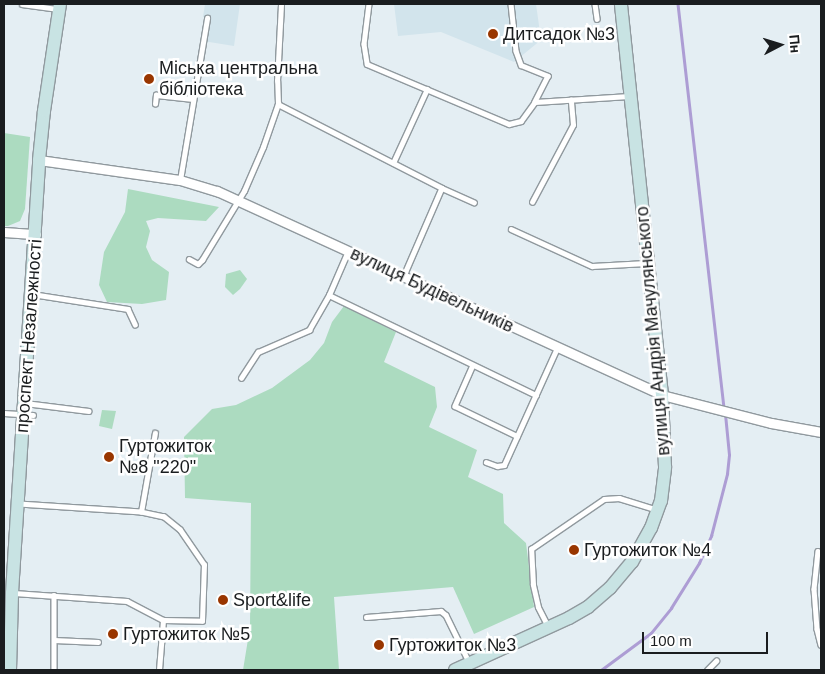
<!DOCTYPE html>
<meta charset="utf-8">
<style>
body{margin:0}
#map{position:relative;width:825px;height:674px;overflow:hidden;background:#e4eef3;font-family:Helvetica,sans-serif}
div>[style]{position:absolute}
.built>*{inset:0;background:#d2e4ec}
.green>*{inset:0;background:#acdbc0}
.stream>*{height:2.5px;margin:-1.25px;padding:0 1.25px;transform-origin:1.25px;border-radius:1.25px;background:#ad9dd4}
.roads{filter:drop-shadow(1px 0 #90999e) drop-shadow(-1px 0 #90999e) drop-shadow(0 1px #90999e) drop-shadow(0 -1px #90999e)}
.lane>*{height:4.5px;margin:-2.25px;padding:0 2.25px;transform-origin:2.25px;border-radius:2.25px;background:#fff}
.street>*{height:9px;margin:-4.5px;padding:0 4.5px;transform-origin:4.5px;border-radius:4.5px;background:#fff}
.secondary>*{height:12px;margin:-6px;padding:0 6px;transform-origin:6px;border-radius:6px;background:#c8e3e3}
.dots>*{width:14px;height:14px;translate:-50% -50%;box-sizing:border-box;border:2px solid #fff;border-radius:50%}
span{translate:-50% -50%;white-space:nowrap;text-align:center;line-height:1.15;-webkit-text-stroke:5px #fff;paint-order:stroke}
.poi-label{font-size:18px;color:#1a1d1f}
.left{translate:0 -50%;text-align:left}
.street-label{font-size:18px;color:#1a1d1f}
.frame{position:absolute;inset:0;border:5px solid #1a1d1f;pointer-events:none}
.north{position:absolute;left:755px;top:20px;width:50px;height:50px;-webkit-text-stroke:4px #fff;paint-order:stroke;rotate:85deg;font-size:14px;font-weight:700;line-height:20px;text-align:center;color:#1a1d1f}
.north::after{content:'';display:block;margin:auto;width:18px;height:22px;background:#1a1d1f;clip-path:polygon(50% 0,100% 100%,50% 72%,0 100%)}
.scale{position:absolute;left:642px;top:632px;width:126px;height:22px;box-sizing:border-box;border:2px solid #1a1d1f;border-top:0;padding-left:6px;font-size:15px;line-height:18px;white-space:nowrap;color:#1a1d1f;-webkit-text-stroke:4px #fff;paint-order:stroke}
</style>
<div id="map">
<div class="built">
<i style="clip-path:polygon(205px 4px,240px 4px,234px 46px,203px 41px,207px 18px,203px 17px)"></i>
<i style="clip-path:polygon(394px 4px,536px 4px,541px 40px,514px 62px,441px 32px,398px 36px)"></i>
</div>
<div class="green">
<i style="clip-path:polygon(4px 133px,30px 137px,25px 209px,20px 221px,8px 226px,4px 226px)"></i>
<i style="clip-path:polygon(128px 189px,219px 207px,206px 221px,158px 218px,146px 221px,150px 231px,146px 247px,152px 260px,169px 272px,166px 300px,142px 304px,107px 302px,99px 285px,104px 252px,125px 212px)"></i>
<i style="clip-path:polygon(240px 270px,247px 279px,240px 289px,233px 295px,225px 287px,226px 274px)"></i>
<i style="clip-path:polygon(344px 306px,396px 332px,384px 362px,435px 387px,437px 407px,429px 427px,477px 450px,468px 477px,503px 494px,504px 523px,526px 543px,534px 607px,474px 634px,453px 587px,334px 597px,339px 670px,243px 670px,250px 627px,251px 503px,185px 498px,184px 437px,212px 409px,236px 405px,272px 388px,310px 360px,324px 343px,332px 322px)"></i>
<i style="clip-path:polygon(102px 410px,116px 411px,112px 429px,99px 426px)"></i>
</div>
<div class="stream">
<i style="left:678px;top:4px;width:408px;rotate:83.5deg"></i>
<i style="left:601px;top:670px;width:62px;rotate:-36.5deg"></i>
<i style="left:651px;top:633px;width:32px;rotate:-51deg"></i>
<i style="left:671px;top:608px;width:53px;rotate:-58.1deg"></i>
<i style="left:699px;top:563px;width:30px;rotate:-66deg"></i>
<i style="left:711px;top:536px;width:64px;rotate:-75.5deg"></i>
<i style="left:727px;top:474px;width:19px;rotate:-84deg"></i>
<i style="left:729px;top:455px;width:41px;rotate:-95.6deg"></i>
</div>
<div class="roads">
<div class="lane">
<i style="left:22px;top:4px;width:36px;rotate:8deg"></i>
<i style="left:369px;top:4px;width:40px;rotate:97.1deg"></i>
<i style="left:364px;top:44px;width:20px;rotate:81deg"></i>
<i style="left:367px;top:64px;width:154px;rotate:22.9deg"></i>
<i style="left:509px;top:124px;width:12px;rotate:-14deg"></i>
<i style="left:521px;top:121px;width:24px;rotate:-54deg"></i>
<i style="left:511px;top:4px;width:47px;rotate:83.9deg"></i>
<i style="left:516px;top:51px;width:15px;rotate:70deg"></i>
<i style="left:521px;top:65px;width:29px;rotate:22deg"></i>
<i style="left:548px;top:76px;width:29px;rotate:117deg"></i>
<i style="left:535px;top:102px;width:94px;rotate:-3.7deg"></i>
<i style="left:595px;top:4px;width:15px;rotate:82deg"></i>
<i style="left:155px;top:104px;width:9px;rotate:-84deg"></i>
<i style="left:156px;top:95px;width:37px;rotate:6deg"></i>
<i style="left:278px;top:104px;width:184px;rotate:27.1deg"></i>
<i style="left:442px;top:188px;width:96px;rotate:113.4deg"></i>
<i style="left:393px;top:163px;width:81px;rotate:-65.3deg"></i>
<i style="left:180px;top:180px;width:164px;rotate:-80.5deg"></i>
<i style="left:442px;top:188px;width:35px;rotate:24deg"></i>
<i style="left:532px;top:202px;width:87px;rotate:-62deg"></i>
<i style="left:573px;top:125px;width:25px;rotate:-95deg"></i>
<i style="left:511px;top:229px;width:89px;rotate:24.6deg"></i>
<i style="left:592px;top:266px;width:54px;rotate:-3.2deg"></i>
<i style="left:189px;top:259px;width:10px;rotate:29deg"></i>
<i style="left:198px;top:264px;width:6px;rotate:-45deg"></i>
<i style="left:202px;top:260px;width:81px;rotate:-58.7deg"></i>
<i style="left:244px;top:191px;width:48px;rotate:-66.6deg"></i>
<i style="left:263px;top:147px;width:46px;rotate:-70.8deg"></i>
<i style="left:278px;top:104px;width:23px;rotate:-92deg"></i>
<i style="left:277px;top:81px;width:77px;rotate:-87deg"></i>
<i style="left:32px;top:294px;width:97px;rotate:8.9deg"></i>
<i style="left:128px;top:309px;width:17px;rotate:65deg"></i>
<i style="left:329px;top:295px;width:230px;rotate:25.8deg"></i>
<i style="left:473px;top:365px;width:45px;rotate:113.7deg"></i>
<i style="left:455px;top:406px;width:69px;rotate:25.8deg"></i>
<i style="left:241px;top:378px;width:31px;rotate:-57deg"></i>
<i style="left:258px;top:352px;width:56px;rotate:-23.3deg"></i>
<i style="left:309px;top:330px;width:40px;rotate:-60.3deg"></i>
<i style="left:329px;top:295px;width:48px;rotate:-66.6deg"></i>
<i style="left:25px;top:403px;width:64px;rotate:7.2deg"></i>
<i style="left:4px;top:413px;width:29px;rotate:4deg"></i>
<i style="left:486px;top:462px;width:12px;rotate:20deg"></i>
<i style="left:497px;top:466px;width:7px;rotate:-8deg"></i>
<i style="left:504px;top:465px;width:128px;rotate:-65.6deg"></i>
<i style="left:141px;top:512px;width:80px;rotate:-80deg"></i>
<i style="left:818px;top:551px;width:38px;rotate:96deg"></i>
<i style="left:814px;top:589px;width:40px;rotate:85.7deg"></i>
<i style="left:817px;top:629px;width:16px;rotate:76deg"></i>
<i style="left:14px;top:593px;width:113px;rotate:4deg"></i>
<i style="left:127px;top:601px;width:41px;rotate:27.8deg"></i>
<i style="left:163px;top:620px;width:39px;rotate:1deg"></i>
<i style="left:202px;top:621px;width:56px;rotate:-88deg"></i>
<i style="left:204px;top:565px;width:42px;rotate:-124.4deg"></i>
<i style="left:180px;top:530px;width:21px;rotate:-141deg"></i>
<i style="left:164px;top:517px;width:24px;rotate:-168deg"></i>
<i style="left:141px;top:512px;width:122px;rotate:-176.2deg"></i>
<i style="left:54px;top:595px;width:75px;rotate:90deg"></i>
<i style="left:366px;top:617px;width:75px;rotate:-4.6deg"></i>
<i style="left:441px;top:611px;width:6px;rotate:39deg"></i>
<i style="left:446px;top:615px;width:52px;rotate:63.9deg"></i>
<i style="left:548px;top:627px;width:22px;rotate:-117deg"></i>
<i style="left:538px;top:607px;width:23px;rotate:-103deg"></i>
<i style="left:533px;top:585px;width:36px;rotate:-93deg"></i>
<i style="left:531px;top:549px;width:88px;rotate:-34.4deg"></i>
<i style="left:604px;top:499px;width:15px;rotate:-4deg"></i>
<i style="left:619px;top:498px;width:39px;rotate:17deg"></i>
<i style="left:54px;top:640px;width:44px;rotate:2.6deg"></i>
<i style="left:159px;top:670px;width:50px;rotate:-85.4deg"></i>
<i style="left:707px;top:670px;width:13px;rotate:-45deg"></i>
</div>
<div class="street">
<i style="left:39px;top:160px;width:142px;rotate:8.1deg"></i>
<i style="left:180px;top:180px;width:39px;rotate:17deg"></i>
<i style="left:217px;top:191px;width:490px;rotate:24.6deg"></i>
<i style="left:662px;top:395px;width:113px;rotate:14.4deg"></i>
<i style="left:771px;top:423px;width:51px;rotate:10.2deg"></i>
<i style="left:4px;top:232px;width:32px;rotate:4deg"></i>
</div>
<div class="secondary">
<i style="left:10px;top:670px;width:77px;rotate:-88.5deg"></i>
<i style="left:12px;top:593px;width:434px;rotate:-86.4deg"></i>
<i style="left:39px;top:160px;width:49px;rotate:-84.2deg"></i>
<i style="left:44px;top:111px;width:108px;rotate:-81.5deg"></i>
<i style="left:455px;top:670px;width:125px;rotate:-24.5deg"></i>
<i style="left:569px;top:618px;width:22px;rotate:-30deg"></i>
<i style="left:588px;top:607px;width:29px;rotate:-41deg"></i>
<i style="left:610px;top:588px;width:34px;rotate:-50deg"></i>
<i style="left:632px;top:562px;width:39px;rotate:-61deg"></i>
<i style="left:651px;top:528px;width:29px;rotate:-70deg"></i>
<i style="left:661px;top:501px;width:34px;rotate:-83deg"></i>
<i style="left:665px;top:467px;width:72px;rotate:-92.4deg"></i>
<i style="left:662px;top:395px;width:393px;rotate:-96deg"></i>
</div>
</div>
<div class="dots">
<i style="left:493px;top:34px;background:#993600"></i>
<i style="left:149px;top:79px;background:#993600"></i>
<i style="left:109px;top:457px;background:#993600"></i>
<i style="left:574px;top:550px;background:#993600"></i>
<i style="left:223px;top:600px;background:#993600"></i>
<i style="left:113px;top:634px;background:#993600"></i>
<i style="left:379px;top:645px;background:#993600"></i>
</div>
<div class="poi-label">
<span class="left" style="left:503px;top:34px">Дитсадок №3</span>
<span class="left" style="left:159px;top:79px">Міська центральна<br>бібліотека</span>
<span class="left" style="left:119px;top:457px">Гуртожиток<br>№8 "220"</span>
<span class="left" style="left:584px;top:550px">Гуртожиток №4</span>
<span class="left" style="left:233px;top:600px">Sport&amp;life</span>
<span class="left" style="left:123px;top:634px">Гуртожиток №5</span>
<span class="left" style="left:389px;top:645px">Гуртожиток №3</span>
</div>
<div class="street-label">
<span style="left:432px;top:290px;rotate:25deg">вулиця Будівельників</span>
<span style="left:653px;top:331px;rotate:-95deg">вулиця Андрія Мачулянського</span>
<span style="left:29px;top:336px;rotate:-86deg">проспект Незалежності</span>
</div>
<div class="frame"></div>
<div class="north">Пн</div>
<div class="scale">100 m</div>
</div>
